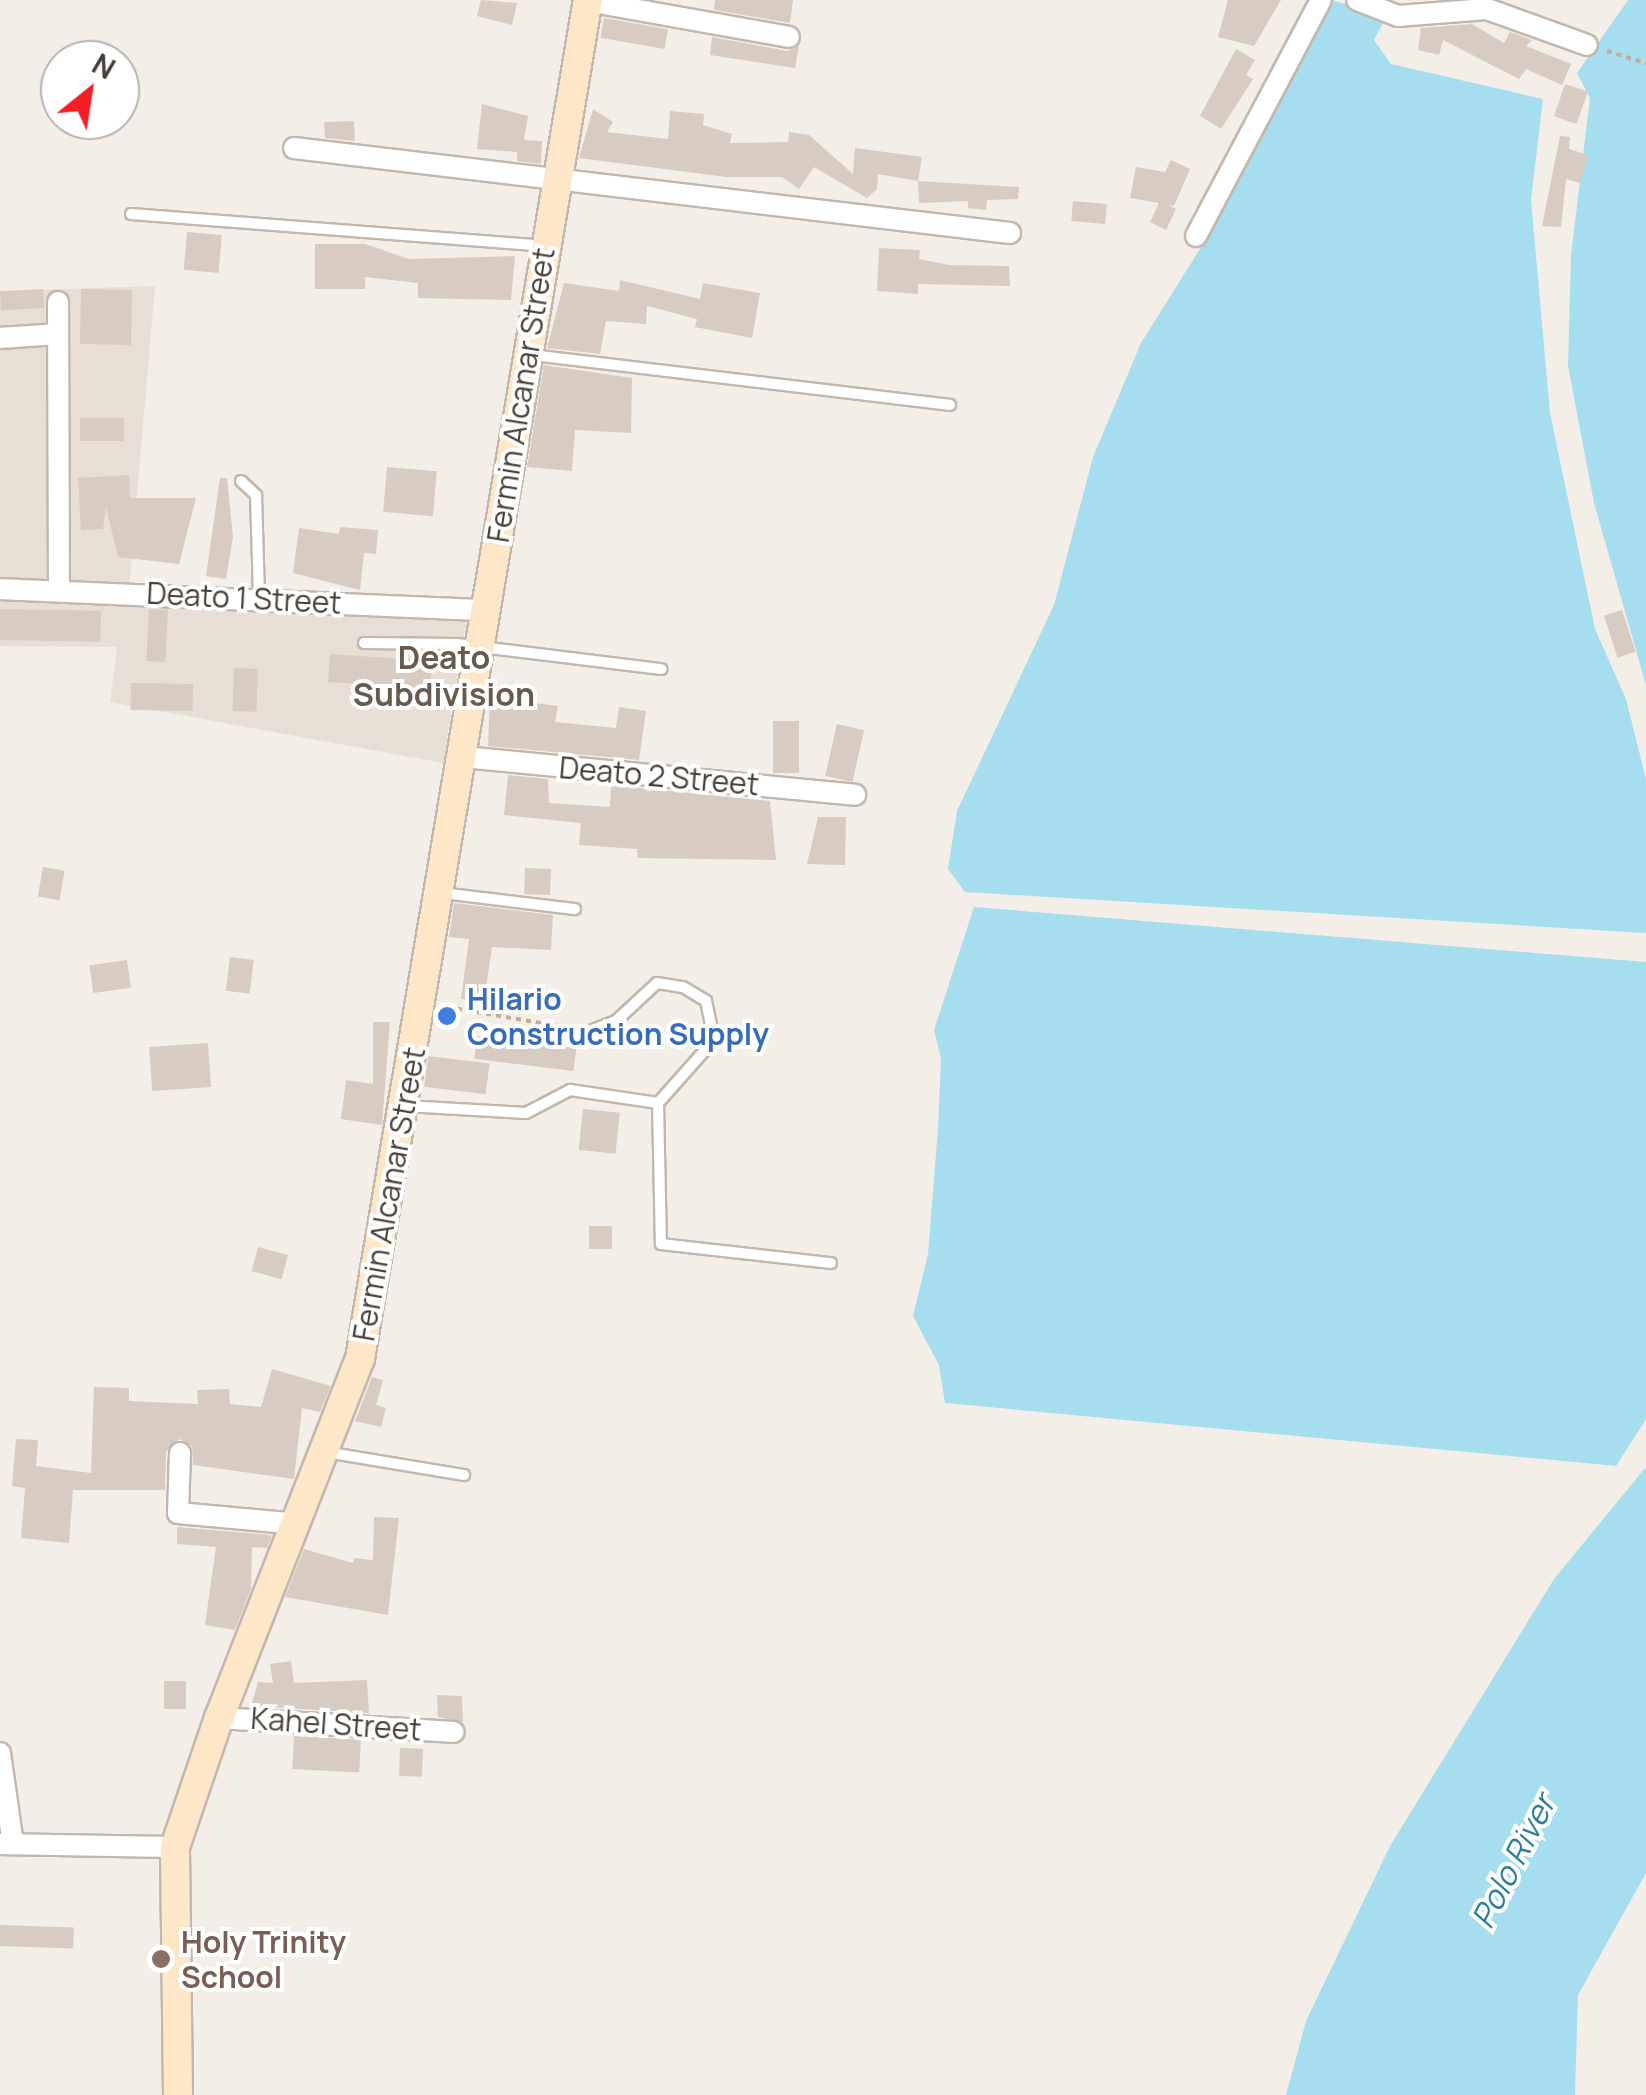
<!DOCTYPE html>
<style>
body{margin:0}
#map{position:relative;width:1646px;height:2095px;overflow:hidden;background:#f4eee8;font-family:Manrope,sans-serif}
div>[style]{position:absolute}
.residential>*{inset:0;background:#e7dfd6}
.water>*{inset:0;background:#a6deef}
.building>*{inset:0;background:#d8cbc1;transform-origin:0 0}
.path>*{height:4px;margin-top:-2px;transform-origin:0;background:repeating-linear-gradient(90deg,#c0ad9c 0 5px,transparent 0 10px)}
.roads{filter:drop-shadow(2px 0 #c2b7ae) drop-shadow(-2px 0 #c2b7ae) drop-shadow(0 2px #c2b7ae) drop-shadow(0 -2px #c2b7ae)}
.service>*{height:10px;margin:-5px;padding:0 5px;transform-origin:5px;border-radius:5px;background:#fff}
.minor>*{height:20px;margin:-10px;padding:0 10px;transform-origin:10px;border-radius:10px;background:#fff}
.secondary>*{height:28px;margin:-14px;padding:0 14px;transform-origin:14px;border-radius:14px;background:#fde7c8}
.dots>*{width:28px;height:28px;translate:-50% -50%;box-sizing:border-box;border:5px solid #fff;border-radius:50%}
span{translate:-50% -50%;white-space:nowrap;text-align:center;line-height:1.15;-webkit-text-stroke:8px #fff;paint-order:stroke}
.street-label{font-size:30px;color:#473e37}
.shop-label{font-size:30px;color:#366cbe;font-weight:700}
.left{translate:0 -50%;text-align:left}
.education-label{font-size:30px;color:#785e54;font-weight:700}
.neighbourhood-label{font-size:32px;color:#695a4e;font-weight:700}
.water-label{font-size:32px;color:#2d7f99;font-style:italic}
.north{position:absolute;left:40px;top:40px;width:100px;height:100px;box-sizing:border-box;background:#fff;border:2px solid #b5b2af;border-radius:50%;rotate:30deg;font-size:28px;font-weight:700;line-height:40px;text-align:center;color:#473e37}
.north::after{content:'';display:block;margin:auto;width:35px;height:45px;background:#f51e25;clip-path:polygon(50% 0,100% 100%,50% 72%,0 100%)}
</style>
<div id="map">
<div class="residential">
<i style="clip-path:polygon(155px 286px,129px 589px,470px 597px,443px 763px,110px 702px,117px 647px,0 646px,0 291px)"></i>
</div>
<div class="water">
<i style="clip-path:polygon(1332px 0,1386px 17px,1374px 40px,1391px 64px,1543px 99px,1531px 200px,1550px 413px,1595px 629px,1626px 699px,1646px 779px,1646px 933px,965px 892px,948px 869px,957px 811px,1054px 605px,1093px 457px,1141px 343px,1198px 252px)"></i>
<i style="clip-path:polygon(1628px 0,1646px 0,1646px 685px,1594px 503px,1568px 366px,1571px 255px,1590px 98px,1577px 73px)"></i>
<i style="clip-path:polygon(974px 907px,1646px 962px,1646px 1419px,1616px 1466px,945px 1403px,939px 1365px,913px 1316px,928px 1254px,938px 1128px,941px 1058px,934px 1030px)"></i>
<i style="clip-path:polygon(1646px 1467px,1646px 1873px,1578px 1995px,1575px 2095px,1286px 2095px,1306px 2021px,1390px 1846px,1554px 1579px)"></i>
</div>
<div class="building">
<i style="clip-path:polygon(481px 0,517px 3px,512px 25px,477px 16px)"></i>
<i style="clip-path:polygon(715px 0,793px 0,790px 23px,714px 10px)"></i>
<i style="clip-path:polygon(1228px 0,1281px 0,1254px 46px,1218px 37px)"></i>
<i style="left:604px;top:18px;width:65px;height:20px;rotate:10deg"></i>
<i style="clip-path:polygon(1472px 24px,1504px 43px,1510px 32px,1532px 40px,1526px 46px,1571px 64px,1562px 85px,1526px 69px,1519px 79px,1443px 40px,1439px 55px,1418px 50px,1421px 28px)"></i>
<i style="clip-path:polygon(712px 37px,787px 51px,799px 46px,795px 68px,710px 55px)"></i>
<i style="clip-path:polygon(1236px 49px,1255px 60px,1246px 75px,1253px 79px,1221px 129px,1200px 116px)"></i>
<i style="left:1565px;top:84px;width:24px;height:34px;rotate:19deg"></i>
<i style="clip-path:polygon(482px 104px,528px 116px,524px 140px,542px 141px,541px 164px,517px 161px,517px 152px,477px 149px)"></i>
<i style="clip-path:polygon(593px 109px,613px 122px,607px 132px,668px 139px,670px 111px,704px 114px,703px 125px,732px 134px,730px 143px,788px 142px,789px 132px,809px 135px,853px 174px,855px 148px,922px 157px,918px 181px,878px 174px,877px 189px,867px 198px,814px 167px,799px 189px,782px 177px,726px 177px,579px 158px)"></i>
<i style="clip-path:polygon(354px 121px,355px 141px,325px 138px,324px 122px)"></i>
<i style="clip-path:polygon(1560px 136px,1570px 137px,1569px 149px,1588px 155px,1580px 183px,1566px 179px,1561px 227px,1542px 226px)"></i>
<i style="clip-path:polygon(1171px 160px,1190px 169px,1174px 206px,1168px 205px,1176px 209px,1166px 230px,1150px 222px,1159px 203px,1130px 198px,1136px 167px,1165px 172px)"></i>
<i style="clip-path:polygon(918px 181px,1019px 187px,1018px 199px,987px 200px,986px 210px,968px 208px,968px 201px,919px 203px)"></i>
<i style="left:1073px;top:201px;width:34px;height:20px;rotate:5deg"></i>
<i style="left:187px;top:232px;width:35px;height:38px;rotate:5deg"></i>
<i style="clip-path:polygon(315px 244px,365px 244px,409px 259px,515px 256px,511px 300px,418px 298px,418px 283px,365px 277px,365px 289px,315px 289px)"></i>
<i style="clip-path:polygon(879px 248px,920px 250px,919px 259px,949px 265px,1009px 266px,1010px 286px,918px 284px,918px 294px,877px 291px)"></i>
<i style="clip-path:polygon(620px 280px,700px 299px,703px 283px,760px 293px,752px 338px,695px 327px,697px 319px,647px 306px,646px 324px,606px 321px,600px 354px,547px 348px,564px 283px,619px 291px)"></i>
<i style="left:43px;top:289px;width:19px;height:43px;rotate:87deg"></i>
<i style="left:81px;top:289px;width:51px;height:55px;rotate:1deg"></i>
<i style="clip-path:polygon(544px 365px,632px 378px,631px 433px,575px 430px,572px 471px,527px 467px)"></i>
<i style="left:80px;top:418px;width:44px;height:23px"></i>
<i style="left:387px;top:467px;width:50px;height:45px;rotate:5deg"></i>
<i style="clip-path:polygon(129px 475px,130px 498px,196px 498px,179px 564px,118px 557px,106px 507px,103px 529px,81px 530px,78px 478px)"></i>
<i style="clip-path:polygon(220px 478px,227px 478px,233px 537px,226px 579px,206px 576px)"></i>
<i style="clip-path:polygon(340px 527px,378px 530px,376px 554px,364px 553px,360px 590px,293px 573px,299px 528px,339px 534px)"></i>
<i style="left:0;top:609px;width:101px;height:31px;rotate:1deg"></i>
<i style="left:149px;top:609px;width:19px;height:52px;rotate:3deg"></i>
<i style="left:1622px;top:610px;width:44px;height:19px;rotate:72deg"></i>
<i style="left:330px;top:654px;width:102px;height:28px;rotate:4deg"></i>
<i style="left:234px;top:668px;width:24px;height:43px;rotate:2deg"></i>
<i style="left:131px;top:683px;width:62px;height:27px;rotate:1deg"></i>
<i style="clip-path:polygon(490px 697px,558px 706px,555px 722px,616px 728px,619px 707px,646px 711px,639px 760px,488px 746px)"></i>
<i style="left:773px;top:721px;width:26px;height:52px"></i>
<i style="left:837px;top:724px;width:28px;height:53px;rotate:13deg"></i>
<i style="clip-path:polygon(508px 775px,548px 779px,549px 803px,610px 807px,611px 785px,770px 801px,776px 860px,638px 858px,637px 849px,579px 845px,581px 823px,504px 815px)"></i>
<i style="clip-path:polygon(818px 817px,846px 817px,845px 865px,807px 864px)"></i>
<i style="left:43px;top:867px;width:22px;height:30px;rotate:10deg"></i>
<i style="left:525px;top:868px;width:26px;height:26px;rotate:2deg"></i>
<i style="clip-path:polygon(454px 903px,553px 915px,551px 950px,492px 947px,484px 1002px,461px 999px,469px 939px,449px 937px)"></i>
<i style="left:230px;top:957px;width:24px;height:34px;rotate:7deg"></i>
<i style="left:127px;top:960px;width:28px;height:38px;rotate:82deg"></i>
<i style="clip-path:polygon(373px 1022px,390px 1022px,382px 1125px,341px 1119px,346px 1080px,373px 1084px)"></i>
<i style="left:477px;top:1036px;width:100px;height:23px;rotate:7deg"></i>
<i style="left:208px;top:1043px;width:44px;height:59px;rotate:86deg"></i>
<i style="left:428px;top:1056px;width:62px;height:31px;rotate:7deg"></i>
<i style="left:583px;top:1109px;width:37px;height:41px;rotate:6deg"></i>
<i style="left:589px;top:1226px;width:23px;height:23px"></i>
<i style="left:258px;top:1247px;width:31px;height:25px;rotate:15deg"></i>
<i style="clip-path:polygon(272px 1369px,331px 1386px,320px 1412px,302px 1408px,294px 1479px,193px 1465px,192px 1446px,179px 1439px,166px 1452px,165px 1490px,73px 1490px,69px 1543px,21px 1538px,25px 1488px,12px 1486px,16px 1439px,38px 1440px,36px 1466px,91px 1473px,94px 1387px,129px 1388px,129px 1401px,198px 1404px,197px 1390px,229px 1389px,230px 1404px,261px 1407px)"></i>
<i style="clip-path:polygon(372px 1377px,383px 1380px,376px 1405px,386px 1408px,381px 1427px,355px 1421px)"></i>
<i style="clip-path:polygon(374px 1517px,399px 1518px,388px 1615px,285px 1597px,304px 1549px,353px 1563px,354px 1558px,373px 1560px)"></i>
<i style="clip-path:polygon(177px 1527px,272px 1535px,267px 1548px,252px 1547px,251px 1589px,235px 1630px,205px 1625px,216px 1547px,177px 1544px)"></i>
<i style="clip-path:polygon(291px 1661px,294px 1683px,367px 1680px,369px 1713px,251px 1706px,258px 1682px,273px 1683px,270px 1664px)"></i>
<i style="left:164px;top:1681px;width:22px;height:28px"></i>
<i style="clip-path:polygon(437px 1695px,462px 1696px,463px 1722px,438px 1717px)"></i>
<i style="left:294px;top:1736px;width:67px;height:33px;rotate:3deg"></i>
<i style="left:400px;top:1748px;width:23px;height:28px;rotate:2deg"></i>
<i style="left:0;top:1925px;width:74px;height:21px;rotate:2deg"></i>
</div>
<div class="path">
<i style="left:1607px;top:51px;width:41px;rotate:17.1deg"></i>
<i style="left:447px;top:1007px;width:131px;rotate:9.7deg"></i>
</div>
<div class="roads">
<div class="service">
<i style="left:131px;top:214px;width:414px;rotate:4.4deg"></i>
<i style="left:532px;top:355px;width:421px;rotate:6.8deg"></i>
<i style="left:241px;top:481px;width:21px;rotate:43deg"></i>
<i style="left:256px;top:495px;width:104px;rotate:88.3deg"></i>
<i style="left:364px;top:643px;width:93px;rotate:0.6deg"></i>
<i style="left:457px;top:644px;width:206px;rotate:7deg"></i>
<i style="left:442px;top:893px;width:134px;rotate:6.9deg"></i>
<i style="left:590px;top:1031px;width:28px;rotate:-21deg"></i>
<i style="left:616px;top:1021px;width:56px;rotate:-42.8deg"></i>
<i style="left:657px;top:983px;width:26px;rotate:9deg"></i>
<i style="left:683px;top:987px;width:27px;rotate:31deg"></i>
<i style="left:706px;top:1001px;width:25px;rotate:78deg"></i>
<i style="left:711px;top:1025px;width:25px;rotate:102deg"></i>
<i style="left:706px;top:1049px;width:72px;rotate:131.6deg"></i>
<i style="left:658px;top:1103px;width:141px;rotate:88.8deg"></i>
<i style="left:661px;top:1244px;width:171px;rotate:6.4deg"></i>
<i style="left:406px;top:1106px;width:120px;rotate:3.3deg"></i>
<i style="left:526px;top:1113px;width:50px;rotate:-27.6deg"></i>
<i style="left:570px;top:1090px;width:89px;rotate:8.4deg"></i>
<i style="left:325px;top:1452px;width:141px;rotate:9.4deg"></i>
</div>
<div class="minor">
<i style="left:1357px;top:0;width:44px;rotate:21.3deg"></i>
<i style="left:1398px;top:16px;width:89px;rotate:-4.5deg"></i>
<i style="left:1487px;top:9px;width:106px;rotate:19.8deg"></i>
<i style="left:587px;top:1px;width:205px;rotate:10.1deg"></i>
<i style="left:294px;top:148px;width:721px;rotate:6.77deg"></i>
<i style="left:1196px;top:236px;width:267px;rotate:-62.1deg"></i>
<i style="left:58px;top:302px;width:287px;rotate:89.8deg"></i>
<i style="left:0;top:338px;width:58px;rotate:-3.9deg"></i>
<i style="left:0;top:589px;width:487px;rotate:2.5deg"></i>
<i style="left:463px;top:757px;width:394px;rotate:5.5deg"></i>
<i style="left:180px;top:1453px;width:60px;rotate:91.9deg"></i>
<i style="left:178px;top:1513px;width:121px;rotate:5.2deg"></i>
<i style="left:219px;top:1718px;width:235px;rotate:3.4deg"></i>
<i style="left:0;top:1753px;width:92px;rotate:81.9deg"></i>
<i style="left:0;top:1844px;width:175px;rotate:1deg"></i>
</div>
<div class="secondary">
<i style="left:178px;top:2095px;width:248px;rotate:-90.7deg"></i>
<i style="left:175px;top:1847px;width:136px;rotate:-71.2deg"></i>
<i style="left:219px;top:1718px;width:386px;rotate:-68.6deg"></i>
<i style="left:360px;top:1359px;width:1378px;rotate:-80.48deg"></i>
</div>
</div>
<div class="dots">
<i style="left:447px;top:1016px;background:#3f7fe0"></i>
<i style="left:161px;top:1959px;background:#8d6e63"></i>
</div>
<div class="street-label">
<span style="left:521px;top:395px;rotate:-81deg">Fermin Alcanar Street</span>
<span style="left:244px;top:598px;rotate:3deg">Deato 1 Street</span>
<span style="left:659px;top:776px;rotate:5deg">Deato 2 Street</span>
<span style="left:389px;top:1194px;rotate:-80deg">Fermin Alcanar Street</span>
<span style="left:336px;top:1724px;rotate:4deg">Kahel Street</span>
</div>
<div class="shop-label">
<span class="left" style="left:467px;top:1016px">Hilario<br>Construction Supply</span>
</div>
<div class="education-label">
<span class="left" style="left:181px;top:1959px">Holy Trinity<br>School</span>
</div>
<div class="neighbourhood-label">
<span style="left:444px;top:676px">Deato<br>Subdivision</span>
</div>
<div class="water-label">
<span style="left:1513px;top:1861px;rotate:-63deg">Polo River</span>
</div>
<div class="north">N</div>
</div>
